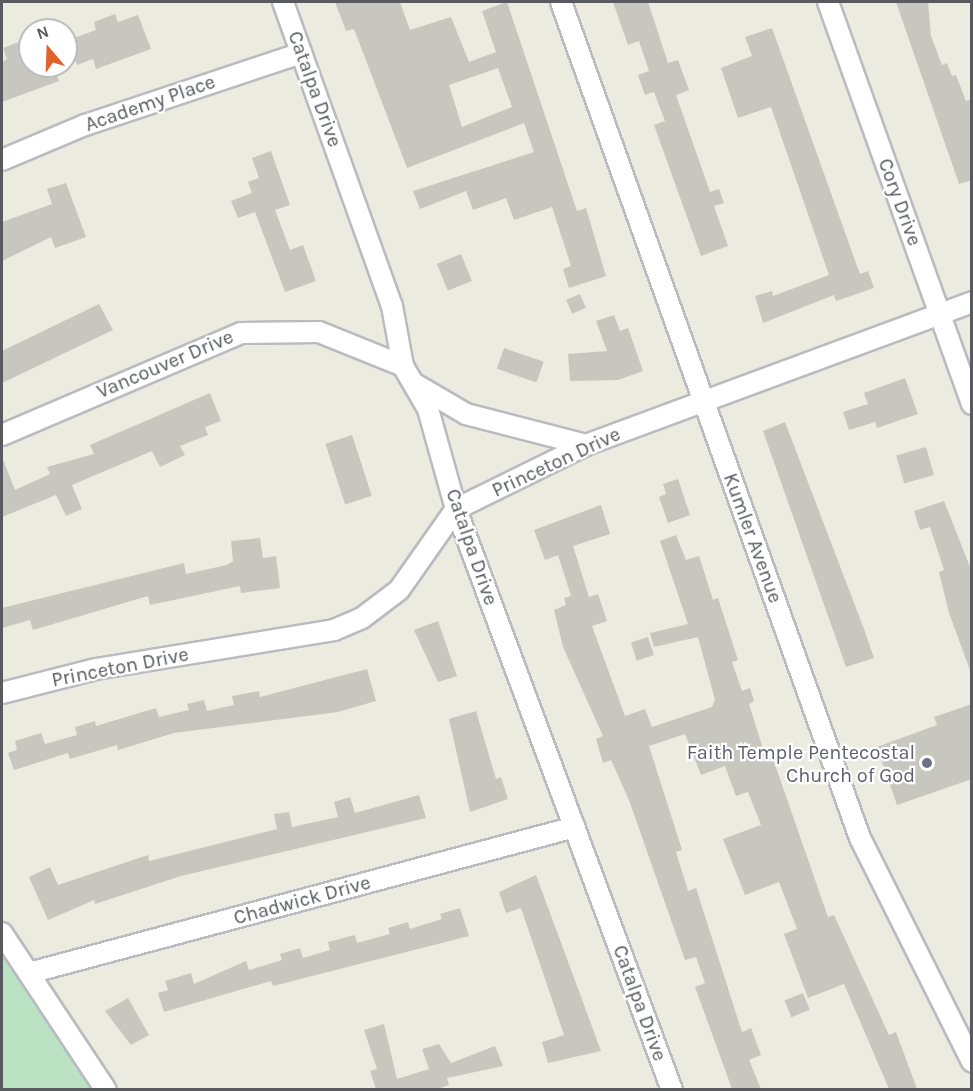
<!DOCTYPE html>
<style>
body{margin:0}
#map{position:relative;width:973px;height:1091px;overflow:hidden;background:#ebebdf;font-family:Karla,sans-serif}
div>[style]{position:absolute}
.green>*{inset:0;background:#bce2c4}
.building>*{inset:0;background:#c8c7bf;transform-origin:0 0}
.roads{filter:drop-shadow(2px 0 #babbc1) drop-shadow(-2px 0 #babbc1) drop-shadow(0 2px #babbc1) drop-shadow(0 -2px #babbc1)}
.minor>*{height:20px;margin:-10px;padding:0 10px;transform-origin:10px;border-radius:10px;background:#fff}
.dots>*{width:16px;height:16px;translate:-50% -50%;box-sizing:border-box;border:3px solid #fff;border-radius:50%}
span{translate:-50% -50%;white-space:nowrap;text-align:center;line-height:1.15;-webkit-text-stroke:4.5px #fff;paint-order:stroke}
.street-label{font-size:20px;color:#585a60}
.worship-label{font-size:20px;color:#5b616d}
.right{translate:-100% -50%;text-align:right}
.frame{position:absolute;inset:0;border:3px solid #585a60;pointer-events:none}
.north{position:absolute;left:18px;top:18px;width:60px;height:60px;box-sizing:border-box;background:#fff;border:2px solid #bcbdbf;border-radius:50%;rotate:341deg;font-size:16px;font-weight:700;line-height:24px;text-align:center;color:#585a60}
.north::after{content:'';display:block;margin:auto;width:21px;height:27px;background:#e1612f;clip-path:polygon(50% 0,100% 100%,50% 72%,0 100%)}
</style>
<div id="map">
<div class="green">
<i style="clip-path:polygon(2px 933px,106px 1089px,2px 1089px)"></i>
</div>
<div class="building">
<i style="clip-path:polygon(evenodd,335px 2px,400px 2px,410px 30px,451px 17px,469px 62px,496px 52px,482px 11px,507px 2px,577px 211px,586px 208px,606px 276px,569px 288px,563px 269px,571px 266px,552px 207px,514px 220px,506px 198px,473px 210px,466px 191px,420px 209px,413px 191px,534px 152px,524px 123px,407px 168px,354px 29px,346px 31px,335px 2px,498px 68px,512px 107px,462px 127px,449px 85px,498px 68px)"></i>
<i style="clip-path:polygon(613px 2px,648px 2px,668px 63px,678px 60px,689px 90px,676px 95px,710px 192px,719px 189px,724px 203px,714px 206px,728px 246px,701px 256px,654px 125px,665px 121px,654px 92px,645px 95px,638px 75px,649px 71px,639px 41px,628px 45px)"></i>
<i style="clip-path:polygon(896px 2px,928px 2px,931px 36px,942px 65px,947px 63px,952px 76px,956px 75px,966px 101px,972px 99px,972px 180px,959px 184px)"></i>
<i style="clip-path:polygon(115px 14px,118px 22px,138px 15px,151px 49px,96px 69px,93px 59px,77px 65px,68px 40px,96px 30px,94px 22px)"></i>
<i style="clip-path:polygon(772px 28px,857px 266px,860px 274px,868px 271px,874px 288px,836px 301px,834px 295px,763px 323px,755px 296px,772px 291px,773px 296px,829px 275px,771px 107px,738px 118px,721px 68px,752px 56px,745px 37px)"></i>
<i style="clip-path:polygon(21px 41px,24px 47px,30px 45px,30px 66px,54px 66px,59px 81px,2px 102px,2px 62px,7px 59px,3px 48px)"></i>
<i style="clip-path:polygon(271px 151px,290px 205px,275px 210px,290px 250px,303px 245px,316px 281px,285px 292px,255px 212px,238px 218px,231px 201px,252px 193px,248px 182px,259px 178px,252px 158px)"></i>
<i style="clip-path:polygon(66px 183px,86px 237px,55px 248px,51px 237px,2px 261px,2px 222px,52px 204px,47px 189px)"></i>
<i style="left:461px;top:254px;width:29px;height:26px;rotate:68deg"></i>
<i style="left:580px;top:294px;width:15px;height:15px;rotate:67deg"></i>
<i style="clip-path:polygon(99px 304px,113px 330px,2px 383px,2px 351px)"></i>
<i style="clip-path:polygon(614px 315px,620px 331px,628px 328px,643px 371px,618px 380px,570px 381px,568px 354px,607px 351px,596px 321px)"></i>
<i style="left:504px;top:348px;width:42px;height:22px;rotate:19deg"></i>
<i style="clip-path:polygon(905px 378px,918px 414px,877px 428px,875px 422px,849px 430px,843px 412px,868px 404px,864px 393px)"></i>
<i style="clip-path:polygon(210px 393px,221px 421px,205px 427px,208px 435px,180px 446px,185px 455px,160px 467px,152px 451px,72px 485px,82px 509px,66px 516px,56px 495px,2px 517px,2px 457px,15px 490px,50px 474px,47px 467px,94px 454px,90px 445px)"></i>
<i style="clip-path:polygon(785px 422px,864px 629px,874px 658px,846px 667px,763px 431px)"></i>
<i style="left:352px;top:435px;width:64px;height:28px;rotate:72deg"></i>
<i style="left:926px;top:447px;width:29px;height:31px;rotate:74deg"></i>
<i style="clip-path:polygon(678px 479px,690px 515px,668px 523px,659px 497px,666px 494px,663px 484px)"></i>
<i style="clip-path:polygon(944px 501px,972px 572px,970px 670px,949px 613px,939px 572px,944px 570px,930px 527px,920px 530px,914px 511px)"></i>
<i style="clip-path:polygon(601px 505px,610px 534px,573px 546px,589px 597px,598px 594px,607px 621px,592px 626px,625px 716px,645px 709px,652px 727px,712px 707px,715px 700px,698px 637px,654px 647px,650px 633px,688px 624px,660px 541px,676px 535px,686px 560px,699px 556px,713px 600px,718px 598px,738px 660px,732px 662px,742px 691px,750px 688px,754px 701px,749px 704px,766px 758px,772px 756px,828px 917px,834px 915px,889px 1035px,896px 1032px,917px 1089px,889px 1089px,844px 984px,808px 998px,784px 934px,797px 929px,779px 882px,745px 895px,723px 839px,761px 825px,748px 792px,736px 796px,725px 766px,701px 775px,685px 734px,649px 746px,682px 850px,676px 852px,688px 891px,696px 888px,742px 1032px,751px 1028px,761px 1055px,749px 1060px,761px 1089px,732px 1089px,695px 987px,705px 983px,696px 957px,685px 960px,629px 800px,611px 760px,603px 763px,596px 739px,603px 736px,563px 647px,554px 610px,566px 605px,564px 598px,571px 596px,558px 555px,545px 560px,534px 530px)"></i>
<i style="clip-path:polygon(260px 538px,263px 558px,276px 556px,280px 588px,241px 593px,240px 586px,150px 605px,148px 596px,33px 630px,30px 620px,2px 628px,2px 608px,184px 563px,186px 574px,227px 565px,233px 561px,231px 541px)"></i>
<i style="clip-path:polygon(438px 621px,457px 676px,438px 682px,414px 630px)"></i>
<i style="left:648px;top:637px;width:19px;height:18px;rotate:72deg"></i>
<i style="clip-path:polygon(367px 669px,376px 701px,338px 712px,174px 733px,118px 750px,117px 745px,70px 759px,68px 753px,14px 770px,8px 753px,17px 750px,15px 741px,41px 733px,45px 744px,77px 735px,75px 727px,95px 721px,96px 726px,156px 708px,159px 717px,189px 710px,187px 704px,204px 700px,207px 711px,234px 705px,232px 696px,259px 691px,260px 697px)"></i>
<i style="clip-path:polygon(972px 704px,972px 779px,897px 805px,877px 747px,937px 725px,934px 717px)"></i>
<i style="clip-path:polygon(476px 711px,496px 779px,501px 777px,508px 799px,470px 812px,449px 719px)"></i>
<i style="clip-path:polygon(419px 795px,426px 818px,181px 876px,95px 904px,94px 900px,48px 920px,29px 877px,50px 867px,58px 885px,148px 855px,149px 861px,277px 829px,274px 814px,289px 812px,292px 827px,338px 817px,334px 802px,350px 797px,355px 813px)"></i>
<i style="clip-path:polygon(536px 875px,601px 1051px,548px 1063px,542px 1042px,564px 1035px,521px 908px,506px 913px,499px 892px)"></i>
<i style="clip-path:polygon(460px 908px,469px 936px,273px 986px,271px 981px,164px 1012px,158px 993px,168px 990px,165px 981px,191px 973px,194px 984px,246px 961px,249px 970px,282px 960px,280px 954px,300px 948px,303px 958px,330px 950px,328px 942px,355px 935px,357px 943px,390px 934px,388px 928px,408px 922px,410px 929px,442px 919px,440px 914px)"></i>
<i style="left:803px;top:993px;width:18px;height:20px;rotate:68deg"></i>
<i style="clip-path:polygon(128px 998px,149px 1035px,131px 1045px,105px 1011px)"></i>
<i style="clip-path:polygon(384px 1024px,397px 1079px,429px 1069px,422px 1049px,439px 1044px,451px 1063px,495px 1046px,503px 1066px,447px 1078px,449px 1085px,437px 1089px,376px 1089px,370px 1071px,377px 1069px,364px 1030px)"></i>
</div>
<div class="roads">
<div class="minor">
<i style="left:283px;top:2px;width:323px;rotate:70.3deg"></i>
<i style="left:392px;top:306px;width:61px;rotate:79.6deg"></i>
<i style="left:403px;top:366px;width:50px;rotate:59.8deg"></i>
<i style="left:428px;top:409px;width:104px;rotate:74.4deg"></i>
<i style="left:456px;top:509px;width:620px;rotate:69.61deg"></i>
<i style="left:561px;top:2px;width:888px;rotate:70.32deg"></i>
<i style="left:860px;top:838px;width:250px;rotate:63.4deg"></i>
<i style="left:828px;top:2px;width:427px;rotate:70.3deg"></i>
<i style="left:2px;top:160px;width:90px;rotate:-22.9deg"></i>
<i style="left:85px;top:125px;width:228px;rotate:-18.4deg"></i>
<i style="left:415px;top:384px;width:59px;rotate:30.5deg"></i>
<i style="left:466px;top:414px;width:124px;rotate:14.5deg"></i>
<i style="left:2px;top:435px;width:260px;rotate:-23.1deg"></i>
<i style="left:241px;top:333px;width:78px;rotate:-0.7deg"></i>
<i style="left:319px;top:332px;width:91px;rotate:22deg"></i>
<i style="left:2px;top:693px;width:97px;rotate:-14.3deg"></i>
<i style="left:96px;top:669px;width:241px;rotate:-9.3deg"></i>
<i style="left:334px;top:630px;width:30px;rotate:-23deg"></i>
<i style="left:362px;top:618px;width:46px;rotate:-37.1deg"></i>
<i style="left:399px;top:590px;width:99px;rotate:-54.9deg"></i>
<i style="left:456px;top:509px;width:145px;rotate:-26.2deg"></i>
<i style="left:586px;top:445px;width:412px;rotate:-20.3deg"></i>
<i style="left:2px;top:933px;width:188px;rotate:56.5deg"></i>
<i style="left:29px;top:973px;width:565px;rotate:-14.97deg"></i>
</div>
</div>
<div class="dots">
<i style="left:927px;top:763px;background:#6b7280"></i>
</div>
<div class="street-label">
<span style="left:315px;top:89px;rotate:70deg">Catalpa Drive</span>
<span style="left:150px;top:103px;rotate:-19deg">Academy Place</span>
<span style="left:900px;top:202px;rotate:70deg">Cory Drive</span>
<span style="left:165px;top:364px;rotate:-23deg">Vancouver Drive</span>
<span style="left:556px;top:462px;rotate:-25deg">Princeton Drive</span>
<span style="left:753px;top:538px;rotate:70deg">Kumler Avenue</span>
<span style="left:472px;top:547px;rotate:71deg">Catalpa Drive</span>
<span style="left:120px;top:667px;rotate:-11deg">Princeton Drive</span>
<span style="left:302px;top:900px;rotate:-15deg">Chadwick Drive</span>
<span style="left:640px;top:1003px;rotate:70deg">Catalpa Drive</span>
</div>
<div class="worship-label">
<span class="right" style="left:915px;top:764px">Faith Temple Pentecostal<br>Church of God</span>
</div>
<div class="frame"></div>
<div class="north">N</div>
</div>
